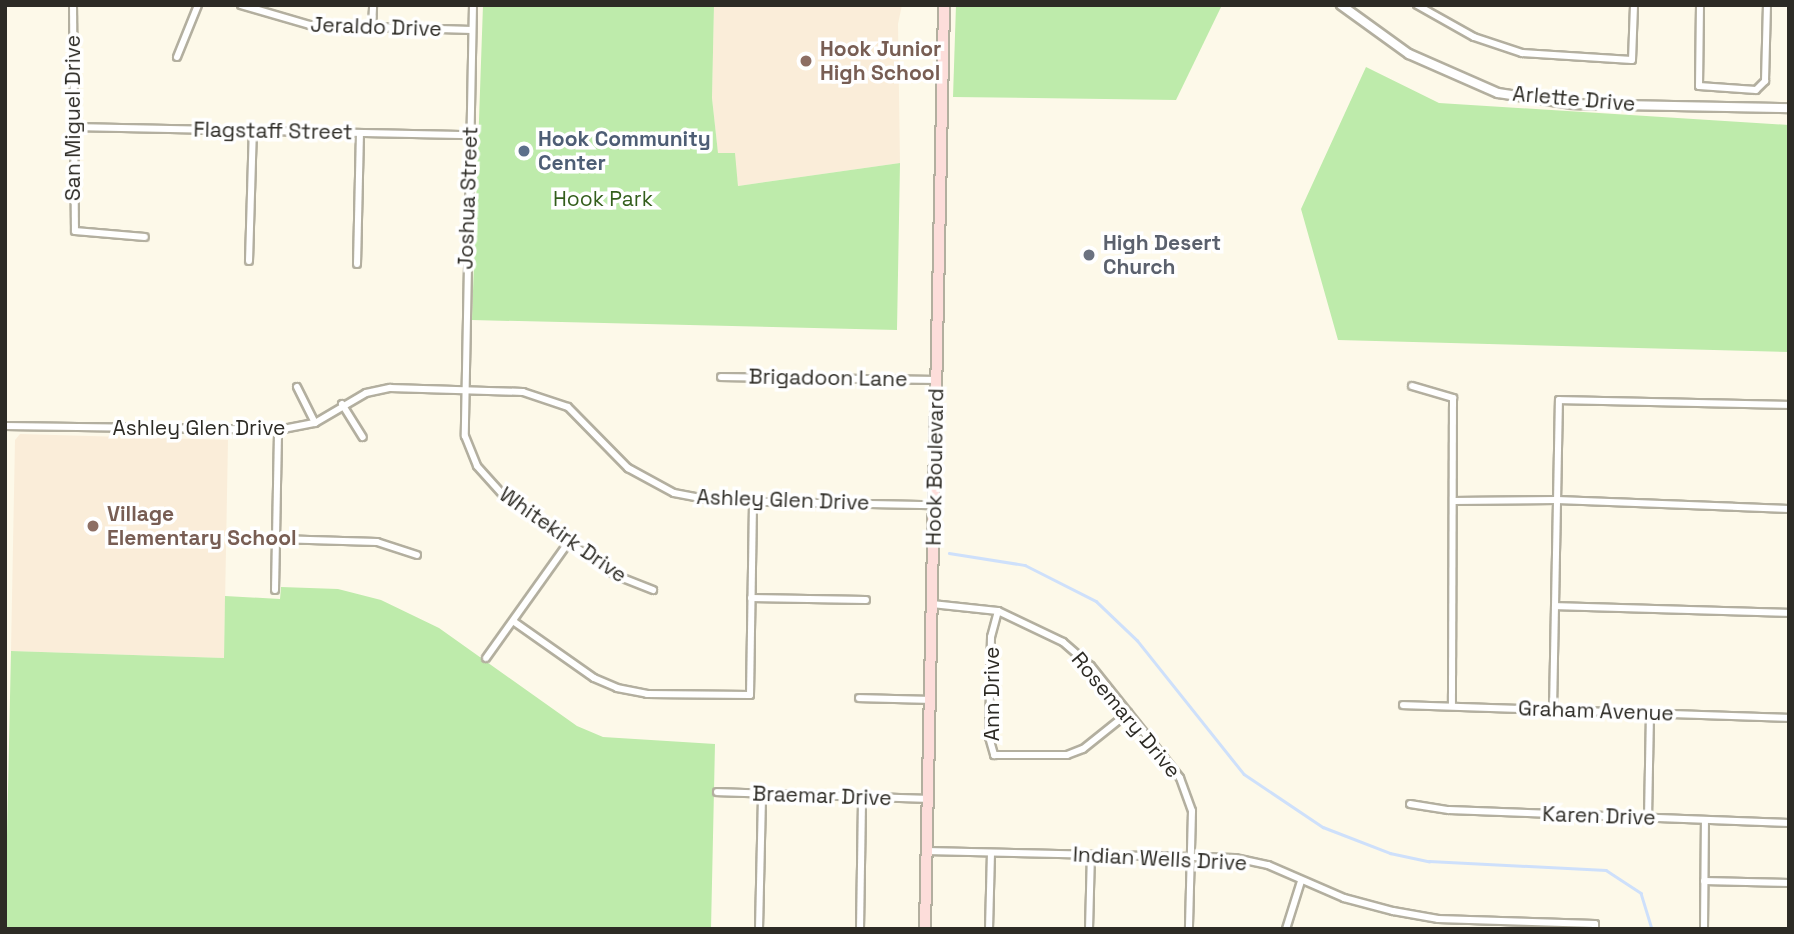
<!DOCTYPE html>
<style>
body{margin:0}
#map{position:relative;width:1794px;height:934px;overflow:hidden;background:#fdf9e9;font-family:"Space Grotesk",sans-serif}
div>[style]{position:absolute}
.education>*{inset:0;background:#faedd9}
.green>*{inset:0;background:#beebab}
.stream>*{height:2.5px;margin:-1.25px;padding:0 1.25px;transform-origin:1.25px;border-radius:1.25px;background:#cee0fb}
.roads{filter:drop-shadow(2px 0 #b3af9f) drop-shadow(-2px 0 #b3af9f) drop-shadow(0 2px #b3af9f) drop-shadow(0 -2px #b3af9f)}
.minor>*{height:6px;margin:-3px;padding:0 3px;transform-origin:3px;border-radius:3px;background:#fff}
.tertiary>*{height:8px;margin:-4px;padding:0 4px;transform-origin:4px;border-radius:4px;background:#fff}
.secondary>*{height:10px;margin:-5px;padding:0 5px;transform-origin:5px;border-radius:5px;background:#fdddda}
.dots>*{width:19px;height:19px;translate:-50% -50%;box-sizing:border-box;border:4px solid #fff;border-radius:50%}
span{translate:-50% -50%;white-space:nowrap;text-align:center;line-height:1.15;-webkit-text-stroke:7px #fff;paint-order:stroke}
.street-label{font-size:21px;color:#2d2b25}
.education-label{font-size:21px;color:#785e54;font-weight:700}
.left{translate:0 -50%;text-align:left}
.service-label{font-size:21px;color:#4e5e75;font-weight:700}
.park-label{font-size:21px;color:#335e1c}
.worship-label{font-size:21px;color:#5b616d;font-weight:700}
.frame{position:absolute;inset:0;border:7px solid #2d2b25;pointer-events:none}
</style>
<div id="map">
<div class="education">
<i style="clip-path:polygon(714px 5px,902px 5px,898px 24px,900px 163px,738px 186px,734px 153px,718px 154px,712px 98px)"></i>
<i style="clip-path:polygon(20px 434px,228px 440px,224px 658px,11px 651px,15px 440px)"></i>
</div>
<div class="green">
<i style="clip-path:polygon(483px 5px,714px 5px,712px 98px,718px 153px,735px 153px,738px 186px,900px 163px,897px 330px,472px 320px)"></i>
<i style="clip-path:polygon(956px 5px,1222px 5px,1176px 100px,953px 97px)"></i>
<i style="clip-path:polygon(1366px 67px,1439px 103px,1789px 125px,1789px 352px,1338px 340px,1301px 209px)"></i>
<i style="clip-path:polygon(281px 587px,338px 589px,381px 600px,439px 628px,577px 726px,603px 737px,715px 744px,711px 929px,5px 929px,11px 651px,224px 658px,225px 596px,280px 599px)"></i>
</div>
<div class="stream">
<i style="left:949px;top:553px;width:77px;rotate:9deg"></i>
<i style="left:1025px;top:565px;width:80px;rotate:26.9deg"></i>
<i style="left:1096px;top:601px;width:57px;rotate:43.6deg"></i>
<i style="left:1137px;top:640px;width:171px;rotate:51.4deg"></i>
<i style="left:1244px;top:774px;width:95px;rotate:33.9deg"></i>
<i style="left:1323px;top:827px;width:72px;rotate:21.2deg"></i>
<i style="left:1390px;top:853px;width:40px;rotate:12deg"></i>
<i style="left:1429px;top:861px;width:177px;rotate:2.9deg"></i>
<i style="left:1606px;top:870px;width:42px;rotate:33.3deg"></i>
<i style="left:1641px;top:893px;width:38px;rotate:73deg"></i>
</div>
<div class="roads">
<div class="minor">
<i style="left:73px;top:5px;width:226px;rotate:89.5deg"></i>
<i style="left:75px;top:231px;width:70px;rotate:4.9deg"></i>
<i style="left:241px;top:5px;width:72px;rotate:16.2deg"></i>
<i style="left:310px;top:25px;width:162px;rotate:1.8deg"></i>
<i style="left:473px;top:5px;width:431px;rotate:91.1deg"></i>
<i style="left:465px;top:436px;width:32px;rotate:68deg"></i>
<i style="left:477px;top:466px;width:40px;rotate:48deg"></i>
<i style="left:504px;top:496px;width:136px;rotate:35.4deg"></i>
<i style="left:615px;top:575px;width:41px;rotate:21.5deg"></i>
<i style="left:1417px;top:5px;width:65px;rotate:29.3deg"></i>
<i style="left:1474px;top:37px;width:51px;rotate:18.4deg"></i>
<i style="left:1522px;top:53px;width:110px;rotate:3.6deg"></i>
<i style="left:1632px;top:60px;width:55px;rotate:-87.9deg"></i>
<i style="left:1700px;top:5px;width:81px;rotate:90.7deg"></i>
<i style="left:1699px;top:86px;width:57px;rotate:4deg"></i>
<i style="left:1756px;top:90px;width:13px;rotate:-45deg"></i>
<i style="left:1765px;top:81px;width:76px;rotate:-88.5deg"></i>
<i style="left:372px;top:27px;width:22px;rotate:-87deg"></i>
<i style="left:177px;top:57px;width:56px;rotate:-68deg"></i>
<i style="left:76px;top:127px;width:394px;rotate:1.2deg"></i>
<i style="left:249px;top:261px;width:131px;rotate:-88.3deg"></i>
<i style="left:357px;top:264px;width:131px;rotate:-88.7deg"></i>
<i style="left:721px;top:377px;width:215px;rotate:0.8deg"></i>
<i style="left:1412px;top:386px;width:43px;rotate:16.3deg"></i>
<i style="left:1453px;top:398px;width:308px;rotate:90.2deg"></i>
<i style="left:297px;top:387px;width:40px;rotate:63.4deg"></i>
<i style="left:342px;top:404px;width:39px;rotate:58deg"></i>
<i style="left:5px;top:426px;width:273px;rotate:0.8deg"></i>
<i style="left:278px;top:430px;width:38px;rotate:-11deg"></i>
<i style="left:315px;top:423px;width:59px;rotate:-30.5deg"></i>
<i style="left:366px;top:393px;width:25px;rotate:-12deg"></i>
<i style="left:390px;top:388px;width:133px;rotate:1.7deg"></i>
<i style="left:523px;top:392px;width:47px;rotate:18.4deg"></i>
<i style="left:568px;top:407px;width:86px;rotate:45.5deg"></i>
<i style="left:628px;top:468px;width:52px;rotate:28.5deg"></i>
<i style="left:674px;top:493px;width:43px;rotate:10.8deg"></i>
<i style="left:716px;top:501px;width:218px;rotate:1.1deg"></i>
<i style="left:1453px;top:501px;width:104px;rotate:-0.6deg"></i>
<i style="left:1557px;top:500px;width:232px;rotate:2.2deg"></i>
<i style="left:276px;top:539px;width:101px;rotate:1.7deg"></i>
<i style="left:377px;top:542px;width:42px;rotate:18deg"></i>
<i style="left:275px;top:590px;width:160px;rotate:-88.9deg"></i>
<i style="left:751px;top:598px;width:115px;rotate:1deg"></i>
<i style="left:932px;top:604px;width:66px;rotate:6.1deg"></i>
<i style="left:998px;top:611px;width:72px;rotate:25.5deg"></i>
<i style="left:1063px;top:642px;width:37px;rotate:41deg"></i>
<i style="left:1091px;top:666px;width:143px;rotate:51.5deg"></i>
<i style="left:1180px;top:778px;width:35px;rotate:70deg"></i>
<i style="left:1192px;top:811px;width:118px;rotate:91.5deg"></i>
<i style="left:1555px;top:606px;width:234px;rotate:1.7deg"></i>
<i style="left:998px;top:611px;width:27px;rotate:105deg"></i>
<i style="left:991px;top:637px;width:100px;rotate:91.1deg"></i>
<i style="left:989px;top:737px;width:19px;rotate:74deg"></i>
<i style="left:994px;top:755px;width:73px"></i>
<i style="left:1067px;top:755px;width:17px;rotate:-21deg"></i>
<i style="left:1083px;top:749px;width:58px;rotate:-38.7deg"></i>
<i style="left:513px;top:621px;width:99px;rotate:35.1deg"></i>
<i style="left:594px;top:678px;width:25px;rotate:23deg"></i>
<i style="left:617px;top:688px;width:31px;rotate:11deg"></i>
<i style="left:647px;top:694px;width:103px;rotate:0.6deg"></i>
<i style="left:750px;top:695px;width:193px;rotate:-89.1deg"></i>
<i style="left:486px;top:658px;width:141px;rotate:-54.5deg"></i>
<i style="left:859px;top:698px;width:71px;rotate:1.6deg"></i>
<i style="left:1403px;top:705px;width:386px;rotate:1.9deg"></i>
<i style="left:1553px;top:710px;width:310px;rotate:-88.9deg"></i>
<i style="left:1559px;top:400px;width:230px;rotate:1.2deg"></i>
<i style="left:717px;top:792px;width:211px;rotate:1.9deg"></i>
<i style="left:1410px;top:804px;width:39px;rotate:9deg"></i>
<i style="left:1449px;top:810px;width:340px;rotate:2.2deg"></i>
<i style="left:1648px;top:818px;width:105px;rotate:-88.9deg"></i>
<i style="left:926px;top:851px;width:309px;rotate:1.3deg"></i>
<i style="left:1235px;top:858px;width:34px;rotate:12deg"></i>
<i style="left:1268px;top:865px;width:83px;rotate:23.5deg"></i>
<i style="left:1344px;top:898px;width:51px;rotate:14.9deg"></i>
<i style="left:1393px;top:911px;width:46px;rotate:10.1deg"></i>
<i style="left:1438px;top:919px;width:157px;rotate:1.8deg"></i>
<i style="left:1595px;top:924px;width:5px;rotate:90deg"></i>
<i style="left:1704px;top:881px;width:85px;rotate:1.3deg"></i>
<i style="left:759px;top:929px;width:136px;rotate:-88.7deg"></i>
<i style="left:860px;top:929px;width:132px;rotate:-89.1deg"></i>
<i style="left:989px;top:929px;width:76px;rotate:-88.5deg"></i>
<i style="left:1089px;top:929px;width:74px;rotate:-88.5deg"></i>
<i style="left:1286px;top:929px;width:50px;rotate:-72.6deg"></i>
<i style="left:1704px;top:929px;width:109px;rotate:-89.5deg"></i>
</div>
<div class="tertiary">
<i style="left:1341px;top:5px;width:84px;rotate:35.8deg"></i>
<i style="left:1409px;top:54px;width:97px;rotate:23.7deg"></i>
<i style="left:1498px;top:93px;width:75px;rotate:8.5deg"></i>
<i style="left:1572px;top:104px;width:217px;rotate:1.1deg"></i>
</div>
<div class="secondary">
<i style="left:925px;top:929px;width:924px;rotate:-88.82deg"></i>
</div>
</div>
<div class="dots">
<i style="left:806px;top:61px;background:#8d6e63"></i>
<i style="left:524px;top:151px;background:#5c6f8a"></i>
<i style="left:1089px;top:255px;background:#6b7280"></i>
<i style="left:93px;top:526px;background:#8d6e63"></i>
</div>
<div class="street-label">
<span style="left:376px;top:27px;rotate:2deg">Jeraldo Drive</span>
<span style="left:1574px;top:99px;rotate:5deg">Arlette Drive</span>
<span style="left:73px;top:118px;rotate:-90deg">San Miguel Drive</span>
<span style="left:273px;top:131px;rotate:1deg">Flagstaff Street</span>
<span style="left:468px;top:198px;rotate:-88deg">Joshua Street</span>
<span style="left:828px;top:378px;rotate:1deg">Brigadoon Lane</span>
<span style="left:199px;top:428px">Ashley Glen Drive</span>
<span style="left:935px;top:467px;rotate:-89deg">Hook Boulevard</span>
<span style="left:783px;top:500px;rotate:2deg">Ashley Glen Drive</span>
<span style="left:563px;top:535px;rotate:35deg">Whitekirk Drive</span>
<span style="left:992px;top:694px;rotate:-90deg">Ann Drive</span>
<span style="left:1596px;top:711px;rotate:2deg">Graham Avenue</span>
<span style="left:1126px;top:715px;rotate:50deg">Rosemary Drive</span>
<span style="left:822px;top:796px;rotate:2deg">Braemar Drive</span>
<span style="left:1599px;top:816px;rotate:2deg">Karen Drive</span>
<span style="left:1160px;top:859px;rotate:3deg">Indian Wells Drive</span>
</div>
<div class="education-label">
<span class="left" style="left:820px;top:61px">Hook Junior<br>High School</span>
<span class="left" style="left:107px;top:526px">Village<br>Elementary School</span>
</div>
<div class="service-label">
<span class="left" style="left:538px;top:151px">Hook Community<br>Center</span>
</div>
<div class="park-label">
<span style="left:603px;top:199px">Hook Park</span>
</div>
<div class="worship-label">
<span class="left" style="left:1103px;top:255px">High Desert<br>Church</span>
</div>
<div class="frame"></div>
</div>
